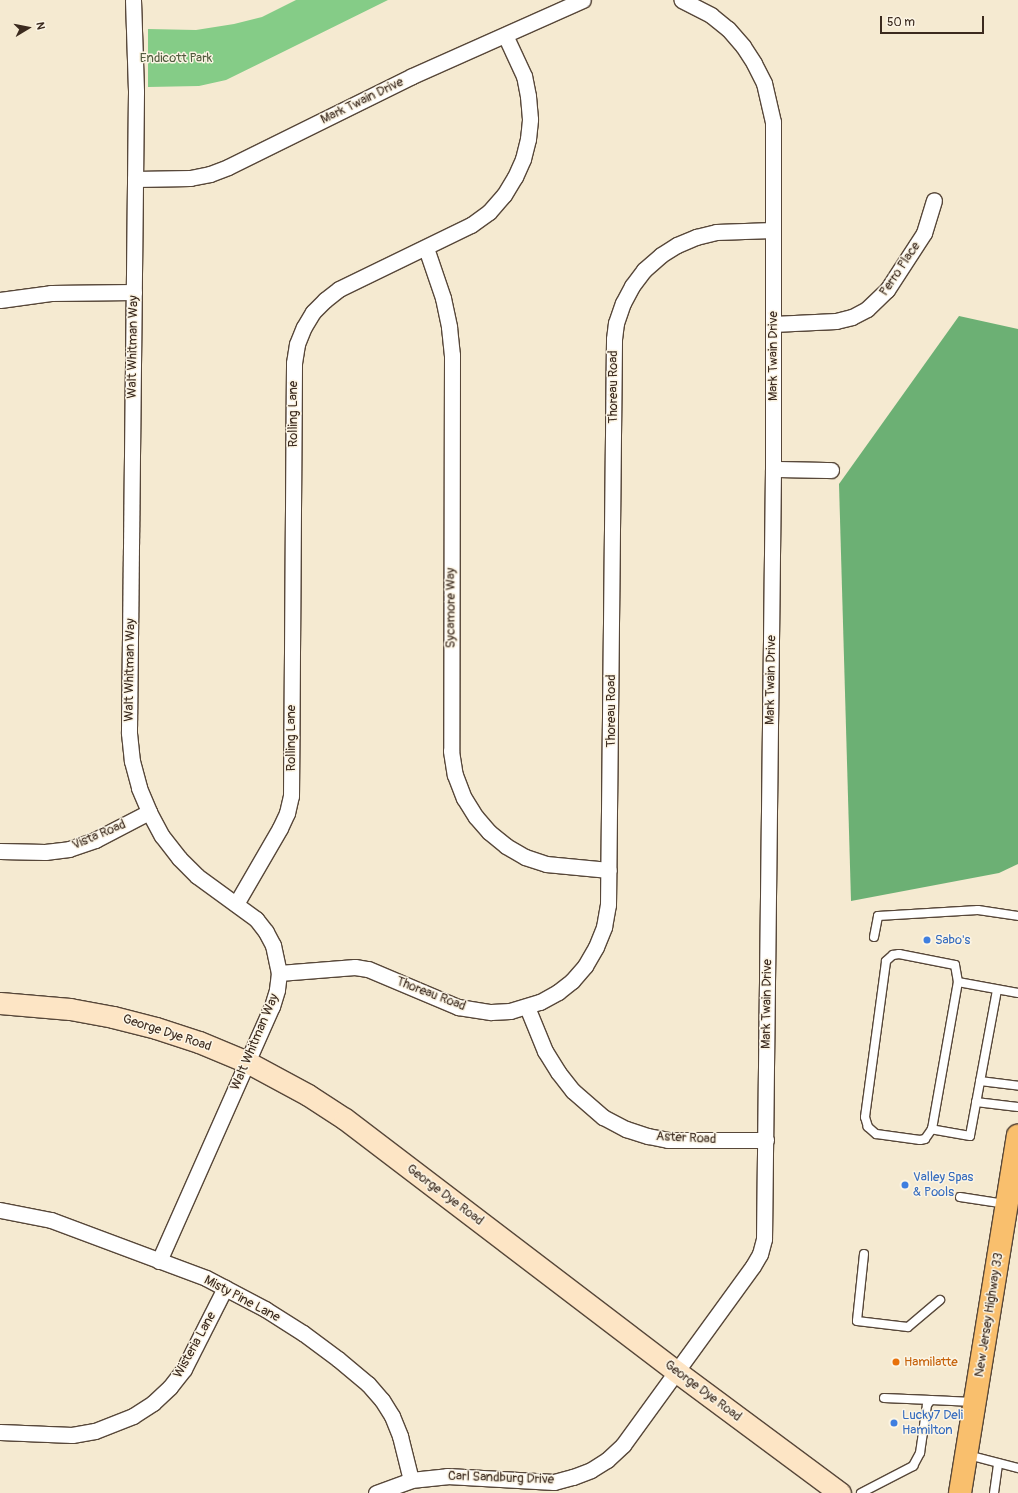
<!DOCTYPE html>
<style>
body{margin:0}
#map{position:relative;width:1018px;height:1493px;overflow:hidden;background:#f5ead1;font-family:Pangolin,sans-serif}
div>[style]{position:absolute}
.green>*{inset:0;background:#85cc87}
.forest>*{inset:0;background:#6cb074}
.roads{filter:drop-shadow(1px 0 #574739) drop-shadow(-1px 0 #574739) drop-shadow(0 1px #574739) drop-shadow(0 -1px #574739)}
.lane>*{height:8px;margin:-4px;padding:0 4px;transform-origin:4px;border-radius:4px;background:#fff}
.street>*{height:15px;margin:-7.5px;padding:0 7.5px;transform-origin:7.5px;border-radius:7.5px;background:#fff}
.secondary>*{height:21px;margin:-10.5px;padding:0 10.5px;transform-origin:10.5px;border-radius:10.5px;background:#fde5c5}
.primary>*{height:22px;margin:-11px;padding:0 11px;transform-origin:11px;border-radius:11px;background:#f9bf6d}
.dots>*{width:11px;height:11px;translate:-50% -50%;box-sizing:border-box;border:2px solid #fcf5e5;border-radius:50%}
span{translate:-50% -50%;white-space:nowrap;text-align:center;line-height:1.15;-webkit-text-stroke:3px #fcf5e5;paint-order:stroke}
.park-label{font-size:13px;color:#515b3e}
.street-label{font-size:13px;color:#3b2a1e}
.shop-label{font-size:13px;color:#366cbe}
.left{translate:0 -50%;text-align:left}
.food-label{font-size:13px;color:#c56008}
.north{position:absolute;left:8px;top:8px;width:40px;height:40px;-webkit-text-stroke:3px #fcf5e5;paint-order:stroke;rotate:80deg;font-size:11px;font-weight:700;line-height:16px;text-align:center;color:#3b2a1e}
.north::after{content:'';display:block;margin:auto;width:14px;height:18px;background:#3b2a1e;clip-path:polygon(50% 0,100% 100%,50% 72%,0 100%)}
.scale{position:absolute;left:880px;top:16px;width:104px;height:18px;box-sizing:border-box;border:2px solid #3b2a1e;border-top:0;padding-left:5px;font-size:12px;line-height:14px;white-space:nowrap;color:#3b2a1e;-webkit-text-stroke:3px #fcf5e5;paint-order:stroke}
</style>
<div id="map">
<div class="green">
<i style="clip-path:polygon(296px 0,388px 0,226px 80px,199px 86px,148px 87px,148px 29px,196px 30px,234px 24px,262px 17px)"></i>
</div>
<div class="forest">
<i style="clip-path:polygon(959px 316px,1018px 329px,1018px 864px,999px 873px,851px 901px,839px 484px)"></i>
</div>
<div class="roads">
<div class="lane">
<i style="left:874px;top:937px;width:21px;rotate:-79deg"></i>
<i style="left:878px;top:916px;width:100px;rotate:-3.4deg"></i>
<i style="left:978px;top:910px;width:40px;rotate:8.5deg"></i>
<i style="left:997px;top:990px;width:148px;rotate:100.5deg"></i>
<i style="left:970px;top:1136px;width:39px;rotate:-170deg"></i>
<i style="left:932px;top:1129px;width:149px;rotate:-80deg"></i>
<i style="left:958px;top:982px;width:61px;rotate:10.4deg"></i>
<i style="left:980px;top:1081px;width:38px;rotate:7deg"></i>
<i style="left:976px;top:1102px;width:42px;rotate:6.8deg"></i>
<i style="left:932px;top:1129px;width:12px;rotate:125deg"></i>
<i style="left:925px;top:1139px;width:5px;rotate:169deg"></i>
<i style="left:920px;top:1140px;width:44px;rotate:-172.2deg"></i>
<i style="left:876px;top:1134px;width:11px;rotate:-139deg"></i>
<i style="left:868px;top:1127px;width:10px;rotate:-107deg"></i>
<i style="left:865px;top:1117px;width:157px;rotate:-82.3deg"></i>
<i style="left:886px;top:961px;width:9px;rotate:-41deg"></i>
<i style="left:893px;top:955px;width:6px;rotate:-9deg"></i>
<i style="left:899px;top:954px;width:57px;rotate:11.1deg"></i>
<i style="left:955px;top:965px;width:17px;rotate:80deg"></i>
<i style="left:960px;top:1197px;width:47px;rotate:8.7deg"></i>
<i style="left:864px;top:1254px;width:67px;rotate:96deg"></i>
<i style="left:857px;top:1321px;width:51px;rotate:6.7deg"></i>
<i style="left:908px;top:1327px;width:42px;rotate:-40.2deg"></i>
<i style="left:884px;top:1398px;width:47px;rotate:2.4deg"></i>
<i style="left:968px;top:1455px;width:52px;rotate:14.6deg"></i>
<i style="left:861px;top:1493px;width:59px;rotate:-27.4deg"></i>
<i style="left:913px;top:1466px;width:15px;rotate:-62deg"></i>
<i style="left:920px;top:1453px;width:49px;rotate:-81.7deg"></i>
<i style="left:927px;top:1405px;width:6px;rotate:-51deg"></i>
<i style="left:931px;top:1400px;width:42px;rotate:2.7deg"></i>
<i style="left:994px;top:1493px;width:30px;rotate:-82deg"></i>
</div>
<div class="street">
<i style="left:133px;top:0;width:92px;rotate:88.1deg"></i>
<i style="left:136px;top:92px;width:641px;rotate:90.63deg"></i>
<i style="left:129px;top:733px;width:28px;rotate:84deg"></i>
<i style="left:132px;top:761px;width:28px;rotate:75deg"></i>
<i style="left:139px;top:788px;width:26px;rotate:67deg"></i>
<i style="left:149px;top:812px;width:27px;rotate:62deg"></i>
<i style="left:162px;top:836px;width:28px;rotate:52deg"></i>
<i style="left:179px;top:858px;width:25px;rotate:45deg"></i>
<i style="left:197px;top:876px;width:73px;rotate:36.1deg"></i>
<i style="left:256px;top:919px;width:16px;rotate:52deg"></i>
<i style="left:266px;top:932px;width:15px;rotate:62deg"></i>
<i style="left:273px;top:945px;width:29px;rotate:78deg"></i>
<i style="left:279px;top:973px;width:17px;rotate:97deg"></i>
<i style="left:277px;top:990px;width:17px;rotate:107deg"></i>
<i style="left:272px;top:1006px;width:279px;rotate:113.9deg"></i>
<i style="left:135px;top:179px;width:55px;rotate:-1deg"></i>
<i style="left:190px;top:178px;width:20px;rotate:-11deg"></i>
<i style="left:210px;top:174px;width:19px;rotate:-21deg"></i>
<i style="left:228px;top:167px;width:205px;rotate:-26.3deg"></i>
<i style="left:412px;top:76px;width:187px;rotate:-24deg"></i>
<i style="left:426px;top:248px;width:53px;rotate:71.2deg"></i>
<i style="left:443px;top:298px;width:30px;rotate:78deg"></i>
<i style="left:449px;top:327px;width:28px;rotate:84deg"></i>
<i style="left:452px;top:355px;width:396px;rotate:90.1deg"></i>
<i style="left:451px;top:751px;width:24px;rotate:81deg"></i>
<i style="left:455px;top:775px;width:25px;rotate:69deg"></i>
<i style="left:464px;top:798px;width:22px;rotate:58deg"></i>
<i style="left:476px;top:817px;width:20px;rotate:49deg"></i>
<i style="left:489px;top:832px;width:22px;rotate:39deg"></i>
<i style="left:506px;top:846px;width:22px;rotate:30deg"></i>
<i style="left:525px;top:857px;width:22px;rotate:18deg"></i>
<i style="left:546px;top:864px;width:63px;rotate:5.4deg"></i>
<i style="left:0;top:300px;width:51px;rotate:-7.8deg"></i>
<i style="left:51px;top:293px;width:83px;rotate:-0.7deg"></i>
<i style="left:773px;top:324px;width:63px;rotate:-2.7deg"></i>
<i style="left:836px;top:321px;width:16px;rotate:-14deg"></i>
<i style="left:852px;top:317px;width:17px;rotate:-28deg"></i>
<i style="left:867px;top:309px;width:28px;rotate:-44deg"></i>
<i style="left:887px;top:290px;width:68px;rotate:-57deg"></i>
<i style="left:924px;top:233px;width:34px;rotate:-73deg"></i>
<i style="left:773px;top:469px;width:58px;rotate:1deg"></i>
<i style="left:0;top:851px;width:45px;rotate:1.3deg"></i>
<i style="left:45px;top:852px;width:24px;rotate:-7deg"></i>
<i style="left:69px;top:849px;width:28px;rotate:-19deg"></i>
<i style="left:95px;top:840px;width:61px;rotate:-27.4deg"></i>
<i style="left:236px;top:904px;width:88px;rotate:-59.9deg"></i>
<i style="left:280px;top:828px;width:17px;rotate:-65deg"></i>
<i style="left:287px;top:813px;width:17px;rotate:-77deg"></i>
<i style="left:291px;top:796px;width:433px;rotate:-89.6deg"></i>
<i style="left:294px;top:363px;width:19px;rotate:-81deg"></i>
<i style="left:297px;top:344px;width:18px;rotate:-68deg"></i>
<i style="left:304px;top:327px;width:17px;rotate:-59deg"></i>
<i style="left:313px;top:312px;width:17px;rotate:-45deg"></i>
<i style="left:325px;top:300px;width:18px;rotate:-38deg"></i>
<i style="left:339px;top:289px;width:147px;rotate:-25.9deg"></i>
<i style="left:471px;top:225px;width:22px;rotate:-36deg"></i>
<i style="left:489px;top:212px;width:23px;rotate:-49deg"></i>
<i style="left:504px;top:195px;width:21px;rotate:-59deg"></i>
<i style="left:515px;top:177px;width:20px;rotate:-66deg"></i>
<i style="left:523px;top:159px;width:21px;rotate:-76deg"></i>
<i style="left:528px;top:139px;width:20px;rotate:-84deg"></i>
<i style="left:530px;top:119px;width:23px;rotate:-95deg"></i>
<i style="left:528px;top:96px;width:20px;rotate:-101deg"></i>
<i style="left:524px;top:76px;width:45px;rotate:-114.9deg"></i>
<i style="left:279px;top:973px;width:76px;rotate:-4.5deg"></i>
<i style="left:355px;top:967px;width:13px;rotate:9deg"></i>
<i style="left:368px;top:969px;width:98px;rotate:22.9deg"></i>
<i style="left:458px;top:1007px;width:33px;rotate:9deg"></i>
<i style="left:491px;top:1012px;width:19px;rotate:-3deg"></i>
<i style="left:510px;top:1011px;width:31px;rotate:-17deg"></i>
<i style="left:540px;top:1002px;width:21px;rotate:-29deg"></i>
<i style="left:558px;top:992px;width:18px;rotate:-38deg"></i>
<i style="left:572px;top:981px;width:20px;rotate:-49deg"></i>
<i style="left:585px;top:966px;width:22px;rotate:-60deg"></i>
<i style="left:596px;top:947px;width:22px;rotate:-68deg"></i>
<i style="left:604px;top:927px;width:22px;rotate:-80deg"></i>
<i style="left:608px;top:905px;width:566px;rotate:-89.39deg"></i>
<i style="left:614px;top:339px;width:16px;rotate:-83deg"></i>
<i style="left:616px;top:323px;width:21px;rotate:-71deg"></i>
<i style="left:623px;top:303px;width:19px;rotate:-62deg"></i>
<i style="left:632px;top:286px;width:20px;rotate:-53deg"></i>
<i style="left:644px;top:270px;width:23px;rotate:-41deg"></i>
<i style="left:661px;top:255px;width:19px;rotate:-32deg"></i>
<i style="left:677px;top:245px;width:21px;rotate:-23deg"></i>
<i style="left:696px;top:237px;width:21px;rotate:-14deg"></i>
<i style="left:716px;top:232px;width:57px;rotate:-2deg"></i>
<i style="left:527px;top:1007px;width:48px;rotate:67.8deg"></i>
<i style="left:545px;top:1051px;width:25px;rotate:58deg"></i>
<i style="left:558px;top:1072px;width:24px;rotate:52deg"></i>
<i style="left:573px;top:1091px;width:40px;rotate:41deg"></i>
<i style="left:603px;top:1117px;width:26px;rotate:28deg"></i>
<i style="left:626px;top:1129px;width:23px;rotate:18deg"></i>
<i style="left:648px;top:1136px;width:20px;rotate:11deg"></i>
<i style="left:668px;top:1140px;width:98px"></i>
<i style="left:0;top:1210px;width:52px;rotate:11.1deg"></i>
<i style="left:51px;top:1220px;width:165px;rotate:20.5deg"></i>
<i style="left:206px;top:1278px;width:67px;rotate:27.7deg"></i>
<i style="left:265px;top:1309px;width:45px;rotate:32.3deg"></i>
<i style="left:303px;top:1333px;width:44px;rotate:36.6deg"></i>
<i style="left:338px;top:1359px;width:39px;rotate:40deg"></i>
<i style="left:368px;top:1384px;width:21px;rotate:49deg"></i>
<i style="left:382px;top:1400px;width:19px;rotate:58deg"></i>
<i style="left:392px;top:1416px;width:22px;rotate:68deg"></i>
<i style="left:400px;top:1436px;width:45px;rotate:76deg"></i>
<i style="left:0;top:1432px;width:72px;rotate:2.4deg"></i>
<i style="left:72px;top:1435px;width:23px;rotate:-10deg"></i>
<i style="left:95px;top:1431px;width:41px;rotate:-21.5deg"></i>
<i style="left:133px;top:1416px;width:24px;rotate:-33deg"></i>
<i style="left:153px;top:1403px;width:23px;rotate:-43deg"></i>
<i style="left:170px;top:1387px;width:23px;rotate:-52deg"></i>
<i style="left:184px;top:1369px;width:91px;rotate:-63.2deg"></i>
<i style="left:376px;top:1493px;width:37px;rotate:-20deg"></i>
<i style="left:411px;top:1480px;width:36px;rotate:-6deg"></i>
<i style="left:447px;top:1476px;width:107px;rotate:3.2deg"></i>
<i style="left:554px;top:1482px;width:20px;rotate:-15deg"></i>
<i style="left:573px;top:1477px;width:19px;rotate:-21deg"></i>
<i style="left:591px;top:1470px;width:19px;rotate:-32deg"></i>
<i style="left:607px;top:1460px;width:22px;rotate:-43deg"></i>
<i style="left:623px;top:1445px;width:221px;rotate:-54deg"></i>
<i style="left:753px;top:1266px;width:14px;rotate:-60deg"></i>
<i style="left:760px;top:1254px;width:16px;rotate:-75deg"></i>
<i style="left:764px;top:1239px;width:770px;rotate:-89.33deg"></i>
<i style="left:773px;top:469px;width:347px;rotate:-90deg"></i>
<i style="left:773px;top:122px;width:40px;rotate:-103deg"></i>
<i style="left:764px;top:83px;width:22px;rotate:-117deg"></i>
<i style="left:754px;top:63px;width:20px;rotate:-123deg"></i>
<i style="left:743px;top:46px;width:23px;rotate:-131deg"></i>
<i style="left:728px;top:29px;width:22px;rotate:-141deg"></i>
<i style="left:711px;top:15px;width:33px;rotate:-153deg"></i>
</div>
<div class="secondary">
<i style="left:0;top:1003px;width:70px;rotate:4.9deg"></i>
<i style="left:70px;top:1009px;width:44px;rotate:10.5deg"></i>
<i style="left:113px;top:1017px;width:44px;rotate:14.3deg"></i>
<i style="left:156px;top:1028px;width:45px;rotate:18deg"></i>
<i style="left:199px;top:1042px;width:52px;rotate:22.6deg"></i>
<i style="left:247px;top:1062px;width:69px;rotate:28.4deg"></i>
<i style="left:308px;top:1095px;width:44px;rotate:33deg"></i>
<i style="left:345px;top:1119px;width:417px;rotate:37.3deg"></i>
<i style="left:677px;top:1372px;width:203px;rotate:36.6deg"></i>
</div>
<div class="primary">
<i style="left:960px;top:1493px;width:362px;rotate:-80.8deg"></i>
</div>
</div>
<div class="dots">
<i style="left:927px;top:940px;background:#3f7fe0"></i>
<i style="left:905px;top:1185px;background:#3f7fe0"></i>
<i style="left:896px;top:1362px;background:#e8710a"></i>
<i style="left:894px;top:1423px;background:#3f7fe0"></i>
</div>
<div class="park-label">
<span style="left:176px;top:58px">Endicott Park</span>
</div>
<div class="street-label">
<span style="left:362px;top:101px;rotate:-26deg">Mark Twain Drive</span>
<span style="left:900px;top:269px;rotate:-56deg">Perro Place</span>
<span style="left:133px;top:347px;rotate:-89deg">Walt Whitman Way</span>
<span style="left:773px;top:356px;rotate:-90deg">Mark Twain Drive</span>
<span style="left:613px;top:387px;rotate:-90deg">Thoreau Road</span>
<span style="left:293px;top:414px;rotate:-90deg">Rolling Lane</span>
<span style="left:451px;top:608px;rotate:-90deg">Sycamore Way</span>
<span style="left:130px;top:670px;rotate:-89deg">Walt Whitman Way</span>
<span style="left:771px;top:680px;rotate:-89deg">Mark Twain Drive</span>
<span style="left:611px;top:711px;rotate:-90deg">Thoreau Road</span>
<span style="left:291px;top:738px;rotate:-90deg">Rolling Lane</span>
<span style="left:99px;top:835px;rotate:-23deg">Vista Road</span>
<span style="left:431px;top:994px;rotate:21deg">Thoreau Road</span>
<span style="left:767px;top:1004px;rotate:-89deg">Mark Twain Drive</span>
<span style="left:167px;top:1033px;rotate:18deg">George Dye Road</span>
<span style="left:255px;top:1042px;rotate:-67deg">Walt Whitman Way</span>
<span style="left:686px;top:1138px;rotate:3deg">Aster Road</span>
<span style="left:445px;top:1195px;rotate:37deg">George Dye Road</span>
<span style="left:242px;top:1299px;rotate:28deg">Misty Pine Lane</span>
<span style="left:989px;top:1315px;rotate:-81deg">New Jersey Highway 33</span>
<span style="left:195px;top:1345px;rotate:-61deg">Wisteria Lane</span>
<span style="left:703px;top:1391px;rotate:37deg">George Dye Road</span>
<span style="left:501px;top:1478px;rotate:2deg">Carl Sandburg Drive</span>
</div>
<div class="shop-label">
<span class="left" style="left:935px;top:940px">Sabo's</span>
<span class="left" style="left:913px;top:1185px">Valley Spas<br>&amp; Pools</span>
<span class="left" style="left:902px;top:1423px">Lucky7 Deli<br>Hamilton</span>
</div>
<div class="food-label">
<span class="left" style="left:904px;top:1362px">Hamilatte</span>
</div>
<div class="north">N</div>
<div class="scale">50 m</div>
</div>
